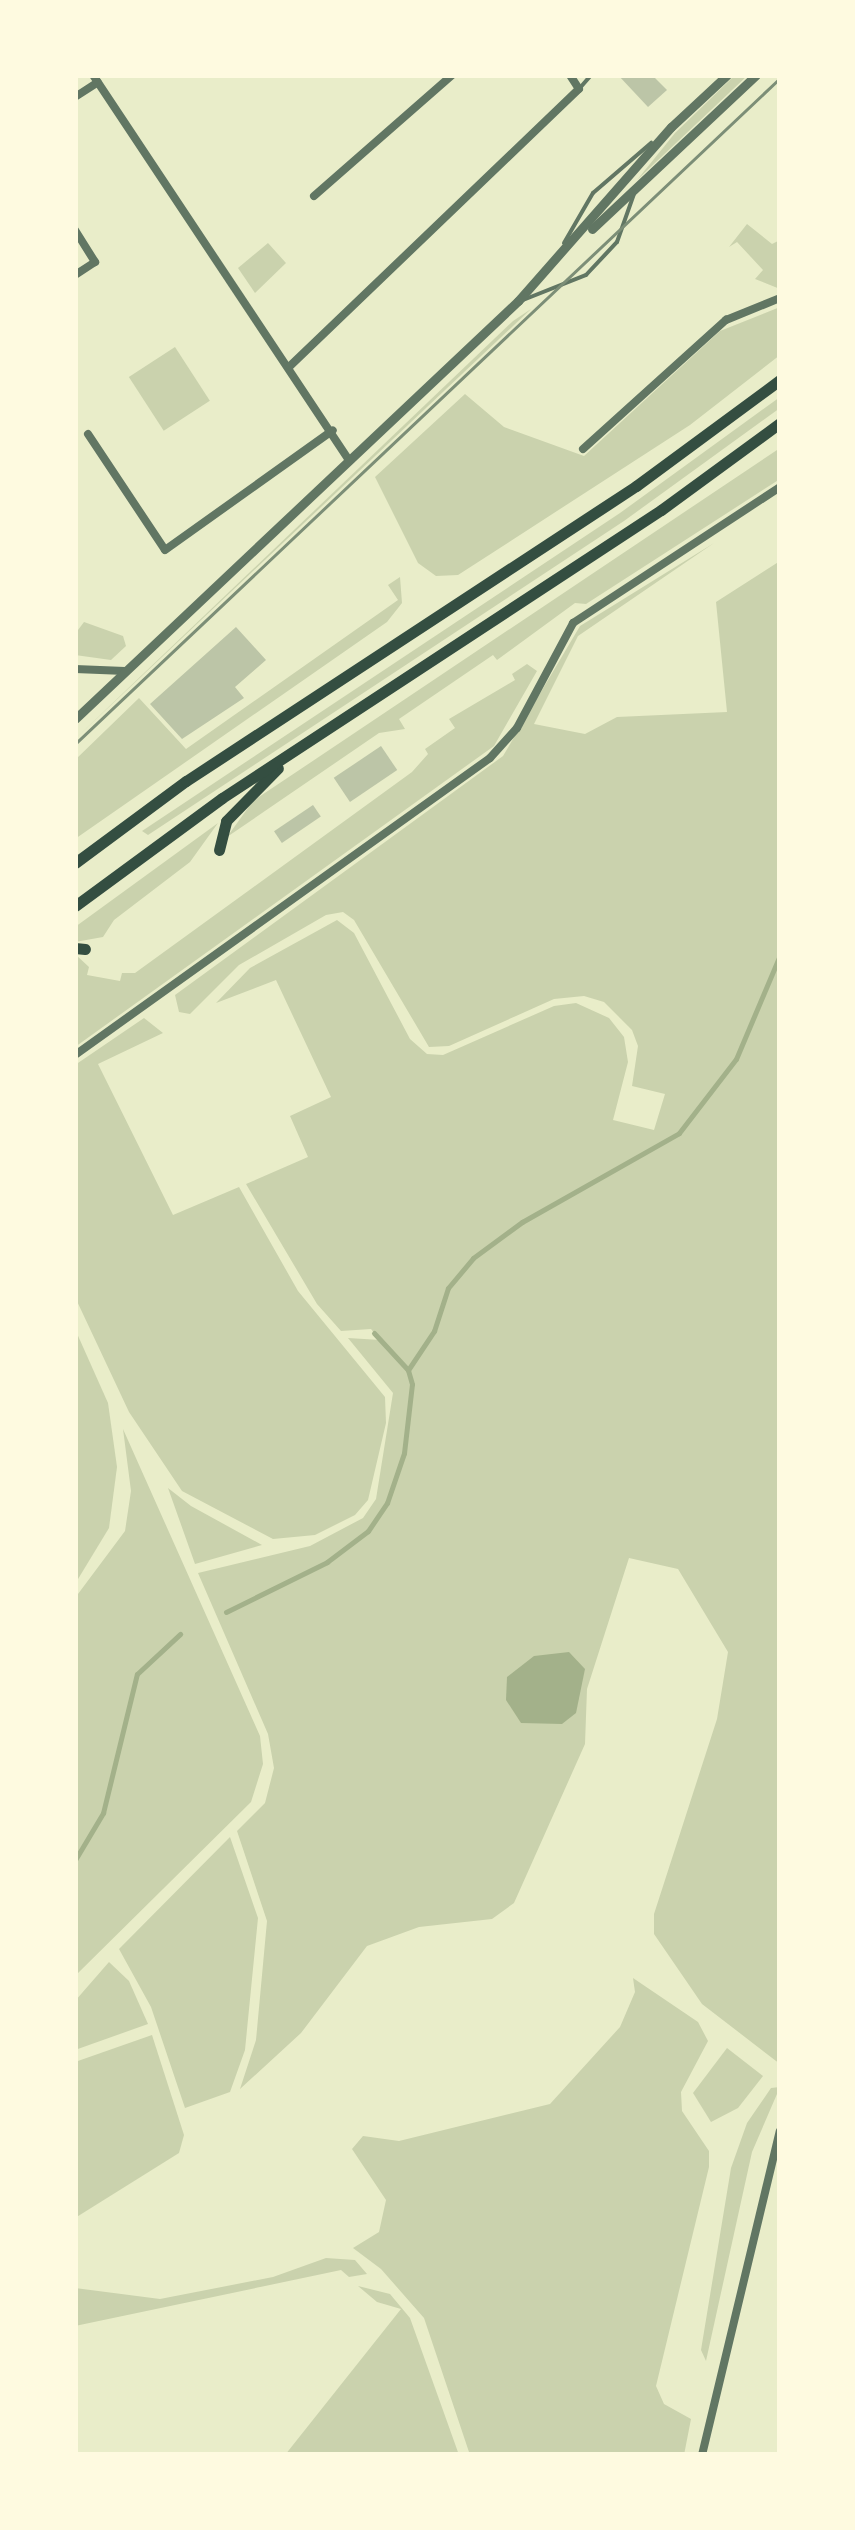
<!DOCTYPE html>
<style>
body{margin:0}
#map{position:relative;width:855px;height:2530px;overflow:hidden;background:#e9edc9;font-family:"Fira Sans Condensed",sans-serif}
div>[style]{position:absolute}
.green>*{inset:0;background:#cad2ad;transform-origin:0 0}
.water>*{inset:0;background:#a3b18a}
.stream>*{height:5px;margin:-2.5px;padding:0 2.5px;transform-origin:2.5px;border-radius:2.5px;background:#a3b18a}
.building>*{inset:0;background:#bcc5a7;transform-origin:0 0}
.service>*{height:4px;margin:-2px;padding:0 2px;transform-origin:2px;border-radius:2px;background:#617663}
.minor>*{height:8px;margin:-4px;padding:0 4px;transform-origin:4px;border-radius:4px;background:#617663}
.tertiary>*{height:9px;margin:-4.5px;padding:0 4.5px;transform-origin:4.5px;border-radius:4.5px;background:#617663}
.primary>*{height:11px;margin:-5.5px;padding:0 5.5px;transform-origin:5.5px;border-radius:5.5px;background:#344e41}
.tram>*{height:2.5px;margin:-1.25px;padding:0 1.25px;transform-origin:1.25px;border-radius:1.25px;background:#7c8e77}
span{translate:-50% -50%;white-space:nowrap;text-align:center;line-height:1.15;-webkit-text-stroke:8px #fefae0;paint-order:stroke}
.frame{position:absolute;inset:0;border:78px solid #fefae0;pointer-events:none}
</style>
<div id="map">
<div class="green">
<i style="clip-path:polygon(735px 75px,748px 75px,637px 180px,675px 133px)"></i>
<i style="clip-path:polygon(747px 224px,772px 244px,780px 240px,780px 289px,755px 279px,763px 270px,737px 242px,729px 247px)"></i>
<i style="clip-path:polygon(268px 243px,286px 263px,255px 293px,238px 268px)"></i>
<i style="clip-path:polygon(780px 307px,780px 355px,690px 425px,458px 575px,436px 576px,418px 563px,375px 477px,465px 394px,504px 427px,584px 456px,720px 331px)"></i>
<i style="clip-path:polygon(531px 309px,530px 310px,75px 739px,513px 321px)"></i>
<i style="left:175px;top:347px;width:64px;height:55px;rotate:57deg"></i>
<i style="clip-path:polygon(780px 397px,780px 408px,624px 521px,148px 835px,142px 831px,620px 513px)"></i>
<i style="clip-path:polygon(780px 448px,780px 479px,586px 604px,575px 603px,497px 660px,493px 655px,399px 719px,405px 729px,379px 733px,227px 837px,253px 801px)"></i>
<i style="clip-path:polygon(714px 543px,578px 636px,534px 724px,585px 734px,617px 717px,727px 712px,716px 602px,780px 561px,780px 2064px,702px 2004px,654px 1934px,654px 1914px,717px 1719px,728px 1652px,678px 1569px,629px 1558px,587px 1689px,585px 1744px,514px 1903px,492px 1919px,419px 1927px,367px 1946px,301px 2033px,240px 2089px,256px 2040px,267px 1921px,237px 1831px,265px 1803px,274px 1768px,268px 1734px,198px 1573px,310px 1546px,363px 1518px,376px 1499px,393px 1393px,348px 1338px,380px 1340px,371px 1329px,341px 1331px,317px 1304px,246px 1184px,308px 1157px,290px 1116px,331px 1097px,276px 980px,216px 1003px,250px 968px,337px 920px,354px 933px,410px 1039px,427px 1054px,443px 1055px,554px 1006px,576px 1003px,609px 1018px,624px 1037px,628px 1062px,613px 1120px,654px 1130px,665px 1094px,632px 1086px,638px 1046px,632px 1030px,604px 1002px,584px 996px,554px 999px,449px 1046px,429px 1047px,354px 920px,343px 912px,326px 915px,239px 965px,190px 1014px,179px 1012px,175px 995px,503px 756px,580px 626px)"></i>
<i style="clip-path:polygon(400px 577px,402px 603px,387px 622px,75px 839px,75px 760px,139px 698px,186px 749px,398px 600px,388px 585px)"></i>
<i style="clip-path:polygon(84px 622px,123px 636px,126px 646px,111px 660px,75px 655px,75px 634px)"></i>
<i style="clip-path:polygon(527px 664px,537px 671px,494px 746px,75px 1047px,75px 954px,89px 967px,87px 975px,120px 981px,122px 973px,135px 973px,412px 772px,428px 754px,425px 749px,455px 728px,449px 719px,515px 680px,512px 674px)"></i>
<i style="clip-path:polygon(218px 823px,190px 862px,114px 920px,103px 937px,75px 942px,75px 927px)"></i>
<i style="clip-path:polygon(144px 1018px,163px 1033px,98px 1064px,173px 1215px,239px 1187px,298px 1291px,385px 1397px,386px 1423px,368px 1500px,355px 1515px,315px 1535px,273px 1539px,182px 1491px,129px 1412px,75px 1297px,75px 1065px)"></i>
<i style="clip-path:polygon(75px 1329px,108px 1403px,117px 1467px,109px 1528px,75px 1584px)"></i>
<i style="clip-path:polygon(123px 1429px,260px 1736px,263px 1764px,251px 1802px,75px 1976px,75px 1598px,125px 1531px,131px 1491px)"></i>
<i style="clip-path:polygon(168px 1488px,191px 1506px,262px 1545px,195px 1564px)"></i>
<i style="clip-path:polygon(230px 1837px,258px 1918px,245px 2050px,230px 2092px,185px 2108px,151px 2007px,119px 1949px)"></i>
<i style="clip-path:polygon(109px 1962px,129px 1981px,148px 2024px,75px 2050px,75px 2001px)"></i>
<i style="clip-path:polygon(633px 1978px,698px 2022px,708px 2041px,681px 2092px,682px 2111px,709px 2151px,709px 2167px,656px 2386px,664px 2404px,691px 2419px,684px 2455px,470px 2455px,424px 2318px,381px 2269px,353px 2248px,379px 2232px,386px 2200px,352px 2149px,363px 2136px,399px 2141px,550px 2104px,620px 2027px,635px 1992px)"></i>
<i style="clip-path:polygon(152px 2035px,184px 2135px,179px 2153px,75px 2218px,75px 2062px)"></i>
<i style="clip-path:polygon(727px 2048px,763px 2076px,738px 2108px,711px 2122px,693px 2093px)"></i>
<i style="clip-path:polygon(780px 2087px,752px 2152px,706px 2361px,701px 2350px,731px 2168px,747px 2123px,771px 2088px)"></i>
<i style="clip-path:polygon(326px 2258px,355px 2260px,367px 2274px,349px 2277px,341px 2270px,75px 2326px,75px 2288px,160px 2299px,273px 2277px)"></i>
<i style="clip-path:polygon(358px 2286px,390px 2294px,410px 2318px,459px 2455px,285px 2455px,401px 2309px,377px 2302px)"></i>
</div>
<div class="water">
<i style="clip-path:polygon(569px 1652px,585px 1669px,576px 1713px,562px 1724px,521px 1723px,506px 1700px,507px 1677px,534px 1656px)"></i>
</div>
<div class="stream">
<i style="left:374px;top:1333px;width:50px;rotate:47.4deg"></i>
<i style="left:226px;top:1612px;width:113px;rotate:-26.3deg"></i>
<i style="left:327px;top:1562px;width:51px;rotate:-37.1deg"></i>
<i style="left:368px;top:1531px;width:34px;rotate:-56deg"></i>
<i style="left:387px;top:1503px;width:53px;rotate:-71.2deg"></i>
<i style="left:404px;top:1453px;width:69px;rotate:-83.4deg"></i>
<i style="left:412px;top:1384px;width:15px;rotate:-106deg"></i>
<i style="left:408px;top:1370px;width:47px;rotate:-56.3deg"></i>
<i style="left:434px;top:1331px;width:45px;rotate:-72deg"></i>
<i style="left:448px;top:1288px;width:39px;rotate:-50deg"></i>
<i style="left:473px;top:1258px;width:61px;rotate:-36.3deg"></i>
<i style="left:522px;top:1222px;width:180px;rotate:-29.5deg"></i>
<i style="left:679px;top:1133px;width:93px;rotate:-52.4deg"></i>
<i style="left:736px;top:1059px;width:113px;rotate:-67.1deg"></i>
<i style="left:75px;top:1860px;width:55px;rotate:-59.2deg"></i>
<i style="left:103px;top:1813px;width:143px;rotate:-76.3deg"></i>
<i style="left:137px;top:1674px;width:59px;rotate:-42.9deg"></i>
</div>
<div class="building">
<i style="clip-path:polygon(618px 75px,652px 75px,667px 90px,648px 107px)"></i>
<i style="clip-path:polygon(236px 627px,266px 660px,235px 687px,244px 698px,182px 739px,150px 704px)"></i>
<i style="left:381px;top:746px;width:29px;height:57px;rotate:56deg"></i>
<i style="left:313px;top:805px;width:14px;height:47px;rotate:56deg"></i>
</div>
<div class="service">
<i style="left:579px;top:89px;width:18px;rotate:-49deg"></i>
<i style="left:564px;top:243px;width:58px;rotate:-59.9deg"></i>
<i style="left:593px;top:193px;width:77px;rotate:-40.8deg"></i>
<i style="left:523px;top:300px;width:68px;rotate:-21.6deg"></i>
<i style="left:586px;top:275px;width:45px;rotate:-46.8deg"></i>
<i style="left:617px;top:242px;width:51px;rotate:-70.5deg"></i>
</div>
<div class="minor">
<i style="left:93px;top:75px;width:462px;rotate:56.4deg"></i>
<i style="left:75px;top:97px;width:27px;rotate:-33deg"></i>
<i style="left:314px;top:196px;width:184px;rotate:-41.2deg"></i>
<i style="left:75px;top:230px;width:38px;rotate:58deg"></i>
<i style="left:95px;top:262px;width:24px;rotate:147deg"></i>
<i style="left:290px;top:366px;width:400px;rotate:-43.8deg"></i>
<i style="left:579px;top:89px;width:17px;rotate:-123deg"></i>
<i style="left:88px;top:434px;width:139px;rotate:56.4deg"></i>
<i style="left:165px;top:550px;width:206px;rotate:-35.5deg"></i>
<i style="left:583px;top:449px;width:193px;rotate:-42.1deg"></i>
<i style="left:726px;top:320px;width:58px;rotate:-22.2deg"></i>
<i style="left:75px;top:669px;width:50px;rotate:2.3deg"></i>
<i style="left:75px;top:1055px;width:510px;rotate:-35.59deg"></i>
<i style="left:490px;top:758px;width:40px;rotate:-48deg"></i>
<i style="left:517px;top:728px;width:119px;rotate:-61.9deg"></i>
<i style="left:573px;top:623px;width:248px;rotate:-33.3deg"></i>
<i style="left:702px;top:2455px;width:333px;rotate:-76.5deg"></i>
</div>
<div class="tertiary">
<i style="left:592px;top:229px;width:225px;rotate:-43.2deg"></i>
<i style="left:75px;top:719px;width:609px;rotate:-43.34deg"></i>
<i style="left:518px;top:301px;width:232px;rotate:-48.7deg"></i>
<i style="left:671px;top:127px;width:76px;rotate:-42.9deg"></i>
</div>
<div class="primary">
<i style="left:219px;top:850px;width:30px;rotate:-76deg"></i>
<i style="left:226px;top:821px;width:74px;rotate:-45.5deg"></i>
<i style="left:75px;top:863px;width:138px;rotate:-36.5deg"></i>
<i style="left:186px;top:781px;width:538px;rotate:-33.25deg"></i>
<i style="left:636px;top:486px;width:179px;rotate:-36.4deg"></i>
<i style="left:75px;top:906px;width:182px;rotate:-36.3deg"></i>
<i style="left:222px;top:798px;width:525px;rotate:-33.27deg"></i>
<i style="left:661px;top:510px;width:147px;rotate:-36.2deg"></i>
<i style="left:75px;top:948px;width:10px;rotate:6deg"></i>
</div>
<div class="tram">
<i style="left:75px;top:744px;width:970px;rotate:-43.37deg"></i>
</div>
<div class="frame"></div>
</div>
